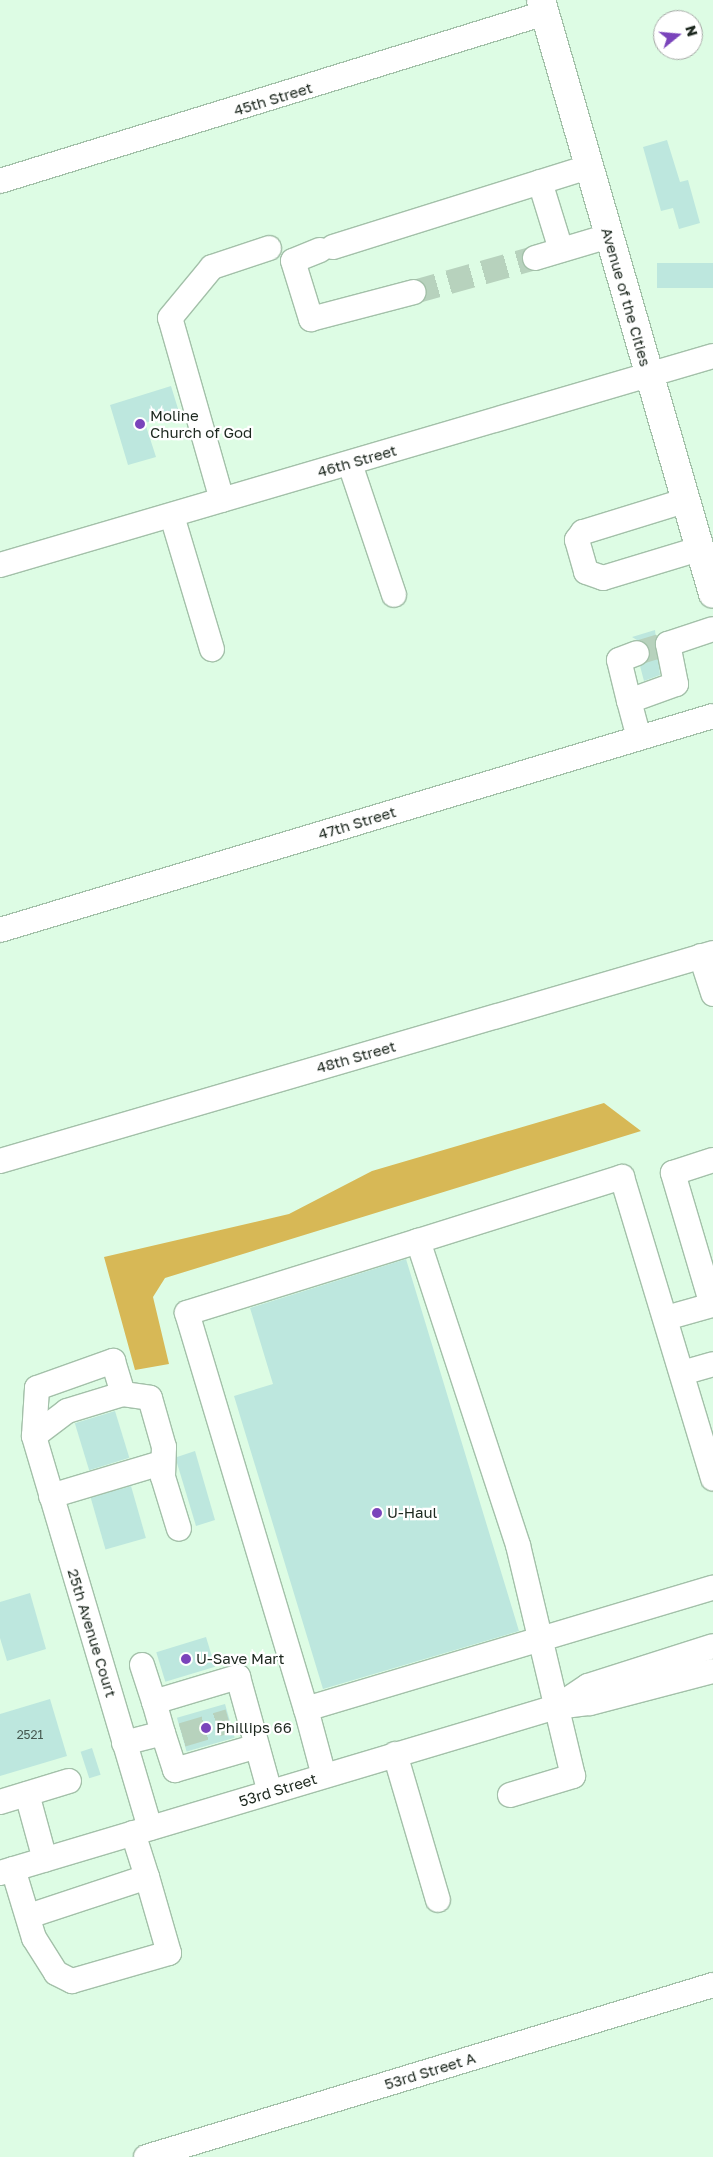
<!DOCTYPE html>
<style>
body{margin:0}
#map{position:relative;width:713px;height:2157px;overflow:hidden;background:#ddfce4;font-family:"Golos Text",sans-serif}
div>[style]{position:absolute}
.forest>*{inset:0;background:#d7b856}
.building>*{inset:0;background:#bde7de;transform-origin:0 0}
.minor-tunnel>*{height:24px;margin-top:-12px;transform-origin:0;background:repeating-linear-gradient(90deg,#b7d2bd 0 24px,transparent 0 36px)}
.roads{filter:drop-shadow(1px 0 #a3c0a9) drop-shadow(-1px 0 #a3c0a9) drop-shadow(0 1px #a3c0a9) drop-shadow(0 -1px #a3c0a9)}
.minor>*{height:24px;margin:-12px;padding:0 12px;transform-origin:12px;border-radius:12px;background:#fff}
.major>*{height:28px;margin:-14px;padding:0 14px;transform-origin:14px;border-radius:14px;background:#fff}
.dots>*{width:14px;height:14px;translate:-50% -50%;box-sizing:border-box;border:2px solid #fff;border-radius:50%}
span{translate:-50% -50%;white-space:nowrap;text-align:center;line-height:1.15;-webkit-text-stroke:4.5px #fff;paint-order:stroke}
.number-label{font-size:12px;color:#45584f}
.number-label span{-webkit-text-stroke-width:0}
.street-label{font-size:15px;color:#1d281f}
.poi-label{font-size:15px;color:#1d281f}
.left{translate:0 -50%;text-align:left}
.north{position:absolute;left:653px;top:10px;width:50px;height:50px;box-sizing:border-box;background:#fff;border:1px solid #a5a9a5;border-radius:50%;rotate:73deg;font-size:14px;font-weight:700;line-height:20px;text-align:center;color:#1d281f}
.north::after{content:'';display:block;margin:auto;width:18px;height:22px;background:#7a44bb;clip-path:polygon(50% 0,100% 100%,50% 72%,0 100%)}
</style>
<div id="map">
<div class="forest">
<i style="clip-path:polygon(604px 1103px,641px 1131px,165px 1278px,153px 1297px,169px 1364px,135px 1370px,104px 1257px,289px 1214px,372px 1171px)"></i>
</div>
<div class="building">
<i style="clip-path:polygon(667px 140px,680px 182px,688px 180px,700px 223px,679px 229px,673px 208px,661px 211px,643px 147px)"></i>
<i style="left:713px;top:263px;width:25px;height:56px;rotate:90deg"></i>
<i style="clip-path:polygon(171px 386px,179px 412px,145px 423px,156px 457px,128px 465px,110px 405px)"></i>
<i style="clip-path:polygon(655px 630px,660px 675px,644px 681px,640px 666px,648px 661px,650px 648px,632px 637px)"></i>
<i style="clip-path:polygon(406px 1259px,519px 1631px,323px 1689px,234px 1396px,273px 1384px,250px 1308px)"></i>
<i style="left:115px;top:1411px;width:49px;height:42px;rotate:73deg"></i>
<i style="clip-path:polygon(195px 1451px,215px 1520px,196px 1526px,177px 1463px,177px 1457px)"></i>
<i style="left:131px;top:1486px;width:54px;height:42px;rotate:74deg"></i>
<i style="clip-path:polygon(30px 1593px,46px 1649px,7px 1661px,0 1638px,0 1602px)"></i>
<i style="left:206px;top:1637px;width:31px;height:52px;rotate:73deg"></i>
<i style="clip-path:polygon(50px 1699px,67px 1756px,0 1776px,0 1714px)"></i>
<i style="left:225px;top:1704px;width:35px;height:50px;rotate:74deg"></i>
<i style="left:92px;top:1748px;width:28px;height:12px;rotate:72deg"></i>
</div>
<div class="minor-tunnel">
<i style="left:414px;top:292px;width:126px;rotate:-15.7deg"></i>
<i style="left:637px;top:653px;width:24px;rotate:-17deg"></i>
<i style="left:182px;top:1735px;width:49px;rotate:-16.6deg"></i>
</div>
<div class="roads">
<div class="minor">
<i style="left:0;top:181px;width:570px;rotate:-17.13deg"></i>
<i style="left:540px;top:182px;width:71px;rotate:72.8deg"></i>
<i style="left:333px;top:247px;width:268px;rotate:-17.4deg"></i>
<i style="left:320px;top:250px;width:29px;rotate:158deg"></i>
<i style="left:293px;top:261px;width:61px;rotate:72.8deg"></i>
<i style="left:311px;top:319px;width:106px;rotate:-14.7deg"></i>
<i style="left:535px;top:258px;width:77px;rotate:-16.6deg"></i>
<i style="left:350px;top:464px;width:138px;rotate:71.4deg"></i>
<i style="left:222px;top:500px;width:189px;rotate:-105.9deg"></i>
<i style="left:170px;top:318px;width:66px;rotate:-50.5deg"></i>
<i style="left:212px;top:267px;width:60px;rotate:-18.4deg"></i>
<i style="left:684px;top:501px;width:106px;rotate:162.9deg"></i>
<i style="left:583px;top:532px;width:10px;rotate:127deg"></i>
<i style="left:577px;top:540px;width:33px;rotate:74deg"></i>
<i style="left:586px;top:572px;width:18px;rotate:19deg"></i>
<i style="left:603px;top:578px;width:100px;rotate:-16.8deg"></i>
<i style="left:172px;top:516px;width:139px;rotate:73.3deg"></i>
<i style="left:0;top:565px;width:743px;rotate:-16.34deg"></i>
<i style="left:629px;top:701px;width:42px;rotate:-103.7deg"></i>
<i style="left:619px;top:660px;width:19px;rotate:-21deg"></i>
<i style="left:639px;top:738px;width:38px;rotate:-105deg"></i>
<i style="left:629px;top:701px;width:50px;rotate:-19.9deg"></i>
<i style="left:676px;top:684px;width:41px;rotate:-101.3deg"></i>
<i style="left:668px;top:644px;width:47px;rotate:-18.4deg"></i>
<i style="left:0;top:930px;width:744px;rotate:-16.71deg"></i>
<i style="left:701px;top:956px;width:40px;rotate:72deg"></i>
<i style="left:0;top:1161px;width:743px;rotate:-16.26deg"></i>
<i style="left:418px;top:1241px;width:242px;rotate:162.7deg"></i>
<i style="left:187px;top:1313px;width:413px;rotate:73.3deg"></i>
<i style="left:306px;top:1709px;width:425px;rotate:-16.6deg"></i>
<i style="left:666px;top:1318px;width:48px;rotate:-15.8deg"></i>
<i style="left:712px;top:1305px;width:138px;rotate:-106.5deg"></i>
<i style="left:673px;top:1173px;width:42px;rotate:-18deg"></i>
<i style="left:682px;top:1373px;width:32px;rotate:-16deg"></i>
<i style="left:34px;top:1436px;width:41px;rotate:-37.1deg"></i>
<i style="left:67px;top:1411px;width:59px;rotate:-16.9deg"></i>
<i style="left:51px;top:1496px;width:115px;rotate:-16.7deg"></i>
<i style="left:142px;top:1665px;width:39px;rotate:72deg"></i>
<i style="left:561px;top:1704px;width:32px;rotate:-34deg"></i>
<i style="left:588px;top:1686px;width:131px;rotate:-17.7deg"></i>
<i style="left:306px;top:1709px;width:69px;rotate:75deg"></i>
<i style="left:163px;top:1733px;width:39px;rotate:72deg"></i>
<i style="left:175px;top:1770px;width:85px;rotate:-16.3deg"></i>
<i style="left:124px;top:1743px;width:40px;rotate:-14.4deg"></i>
<i style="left:163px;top:1733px;width:32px;rotate:-106deg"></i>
<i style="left:154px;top:1702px;width:88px;rotate:-16.6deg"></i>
<i style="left:238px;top:1677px;width:119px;rotate:74.5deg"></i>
<i style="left:395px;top:1754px;width:152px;rotate:73.6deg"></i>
<i style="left:27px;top:1794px;width:68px;rotate:74.7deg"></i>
<i style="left:510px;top:1795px;width:66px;rotate:-16.8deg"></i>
<i style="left:573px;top:1776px;width:237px;rotate:-103.4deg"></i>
<i style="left:518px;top:1545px;width:320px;rotate:-108.2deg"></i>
<i style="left:418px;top:1241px;width:214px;rotate:-17.4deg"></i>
<i style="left:622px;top:1177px;width:315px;rotate:73.2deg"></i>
<i style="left:0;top:1802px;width:72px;rotate:-16.9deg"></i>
<i style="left:150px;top:1828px;width:409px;rotate:-106.5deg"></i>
<i style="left:34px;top:1436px;width:48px;rotate:-86.4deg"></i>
<i style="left:37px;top:1388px;width:81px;rotate:-19.6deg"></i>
<i style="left:113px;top:1361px;width:34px;rotate:73deg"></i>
<i style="left:123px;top:1394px;width:27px;rotate:8deg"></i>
<i style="left:150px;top:1398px;width:51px;rotate:74.1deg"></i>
<i style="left:164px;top:1447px;width:30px;rotate:92deg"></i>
<i style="left:163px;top:1477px;width:54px;rotate:72.9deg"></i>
<i style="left:133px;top:1833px;width:46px;rotate:72.3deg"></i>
<i style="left:13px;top:1869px;width:72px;rotate:73.1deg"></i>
<i style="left:34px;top:1938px;width:41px;rotate:57.8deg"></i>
<i style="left:56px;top:1973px;width:18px;rotate:27deg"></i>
<i style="left:72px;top:1981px;width:101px;rotate:-16.1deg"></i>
<i style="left:169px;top:1953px;width:79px;rotate:-106.1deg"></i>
<i style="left:147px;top:1877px;width:124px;rotate:161.7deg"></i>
<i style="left:0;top:1873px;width:580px;rotate:-16.62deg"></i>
<i style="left:556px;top:1707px;width:34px;rotate:-7deg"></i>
<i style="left:590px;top:1703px;width:127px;rotate:-14.6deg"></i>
<i style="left:146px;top:2157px;width:593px;rotate:-16.88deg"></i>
</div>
<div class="major">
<i style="left:541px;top:0;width:618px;rotate:73.85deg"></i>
</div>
</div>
<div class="dots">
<i style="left:140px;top:424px;background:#7a44bb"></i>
<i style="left:377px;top:1513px;background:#7a44bb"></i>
<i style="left:186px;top:1659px;background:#7a44bb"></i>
<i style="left:206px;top:1728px;background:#7a44bb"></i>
</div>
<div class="number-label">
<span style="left:30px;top:1735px">2521</span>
</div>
<div class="street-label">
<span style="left:273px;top:99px;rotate:-17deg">45th Street</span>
<span style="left:626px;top:297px;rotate:74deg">Avenue of the Cities</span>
<span style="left:357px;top:461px;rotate:-16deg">46th Street</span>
<span style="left:357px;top:823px;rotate:-17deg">47th Street</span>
<span style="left:356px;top:1057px;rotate:-16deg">48th Street</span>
<span style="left:92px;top:1633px;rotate:73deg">25th Avenue Court</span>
<span style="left:278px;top:1790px;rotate:-17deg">53rd Street</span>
<span style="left:430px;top:2071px;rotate:-17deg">53rd Street A</span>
</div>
<div class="poi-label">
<span class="left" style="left:150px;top:424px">Moline<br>Church of God</span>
<span class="left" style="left:387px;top:1513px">U-Haul</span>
<span class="left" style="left:196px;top:1659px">U-Save Mart</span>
<span class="left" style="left:216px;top:1728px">Phillips 66</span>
</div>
<div class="north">N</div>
</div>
